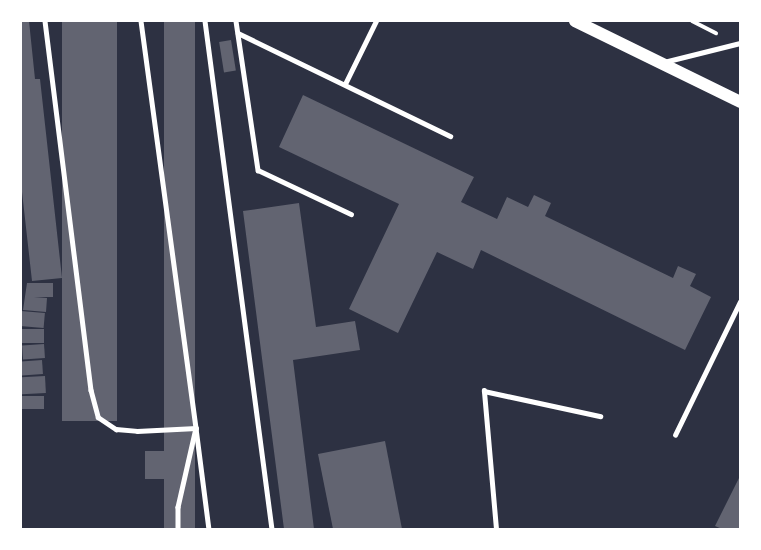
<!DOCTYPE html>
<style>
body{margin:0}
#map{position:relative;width:761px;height:550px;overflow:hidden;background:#2d3142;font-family:Ubuntu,sans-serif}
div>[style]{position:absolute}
.building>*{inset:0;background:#626471;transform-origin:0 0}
.path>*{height:4px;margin:-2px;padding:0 2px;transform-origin:2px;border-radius:2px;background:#fff}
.service>*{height:4.5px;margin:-2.25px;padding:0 2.25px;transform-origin:2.25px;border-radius:2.25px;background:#fff}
.secondary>*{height:12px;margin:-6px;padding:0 6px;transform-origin:6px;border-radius:6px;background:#fff}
span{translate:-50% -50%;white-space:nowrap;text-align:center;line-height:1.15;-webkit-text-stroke:6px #fff;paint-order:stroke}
.frame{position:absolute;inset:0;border:22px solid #fff;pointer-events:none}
</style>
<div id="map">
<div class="building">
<i style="clip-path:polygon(21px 21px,29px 21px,35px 79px,40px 79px,62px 278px,32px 281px,21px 183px)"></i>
<i style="left:62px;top:21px;width:55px;height:400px"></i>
<i style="left:164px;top:21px;width:31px;height:512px"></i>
<i style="left:231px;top:40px;width:31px;height:12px;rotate:81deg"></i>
<i style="clip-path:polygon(303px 95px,474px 177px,461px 202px,497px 219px,507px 197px,528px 207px,534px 195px,551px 203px,545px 216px,673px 278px,678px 266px,696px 274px,690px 286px,711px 297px,685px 350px,481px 250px,473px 269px,437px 252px,398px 333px,349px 309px,399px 204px,279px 147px)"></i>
<i style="clip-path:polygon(299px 203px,316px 327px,355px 321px,360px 350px,293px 360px,314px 529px,284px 529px,243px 211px)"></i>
<i style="clip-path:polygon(27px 283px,53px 283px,53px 297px,34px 297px,47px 298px,46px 312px,23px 310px)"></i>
<i style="left:21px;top:311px;width:24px;height:15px;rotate:5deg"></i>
<i style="left:21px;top:329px;width:23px;height:14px"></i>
<i style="left:44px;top:344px;width:14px;height:22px;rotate:86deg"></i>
<i style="left:42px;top:360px;width:14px;height:21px;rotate:86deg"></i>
<i style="left:45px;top:376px;width:17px;height:24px;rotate:87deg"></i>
<i style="left:21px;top:396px;width:23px;height:13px"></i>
<i style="clip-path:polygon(385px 441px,402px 529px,333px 529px,318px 454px)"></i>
<i style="left:145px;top:451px;width:27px;height:28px"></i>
<i style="clip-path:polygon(740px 476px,740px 529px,722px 529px,715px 526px)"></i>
</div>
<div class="path">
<i style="left:692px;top:21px;width:27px;rotate:27deg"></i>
</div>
<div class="service">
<i style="left:45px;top:21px;width:372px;rotate:82.9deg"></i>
<i style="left:91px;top:390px;width:28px;rotate:75deg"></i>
<i style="left:98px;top:417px;width:22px;rotate:34deg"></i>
<i style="left:116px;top:429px;width:21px;rotate:5deg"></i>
<i style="left:137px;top:431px;width:59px;rotate:-2.9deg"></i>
<i style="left:196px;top:428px;width:102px;rotate:82.7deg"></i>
<i style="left:141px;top:21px;width:411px;rotate:82.3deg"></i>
<i style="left:196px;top:428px;width:81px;rotate:102.8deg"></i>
<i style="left:178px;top:507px;width:22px;rotate:90deg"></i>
<i style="left:205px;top:21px;width:512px;rotate:82.49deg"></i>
<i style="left:236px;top:21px;width:151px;rotate:81.6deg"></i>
<i style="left:258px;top:170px;width:103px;rotate:25.3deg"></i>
<i style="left:238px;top:33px;width:236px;rotate:25.9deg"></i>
<i style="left:664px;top:62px;width:78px;rotate:-14deg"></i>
<i style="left:345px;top:84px;width:70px;rotate:-63.8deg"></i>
<i style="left:675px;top:435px;width:148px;rotate:-64deg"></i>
<i style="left:496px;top:529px;width:139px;rotate:-95deg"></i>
<i style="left:484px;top:391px;width:119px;rotate:12.2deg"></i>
</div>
<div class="secondary">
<i style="left:575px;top:21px;width:184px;rotate:26.1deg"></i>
</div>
<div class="frame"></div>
</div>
